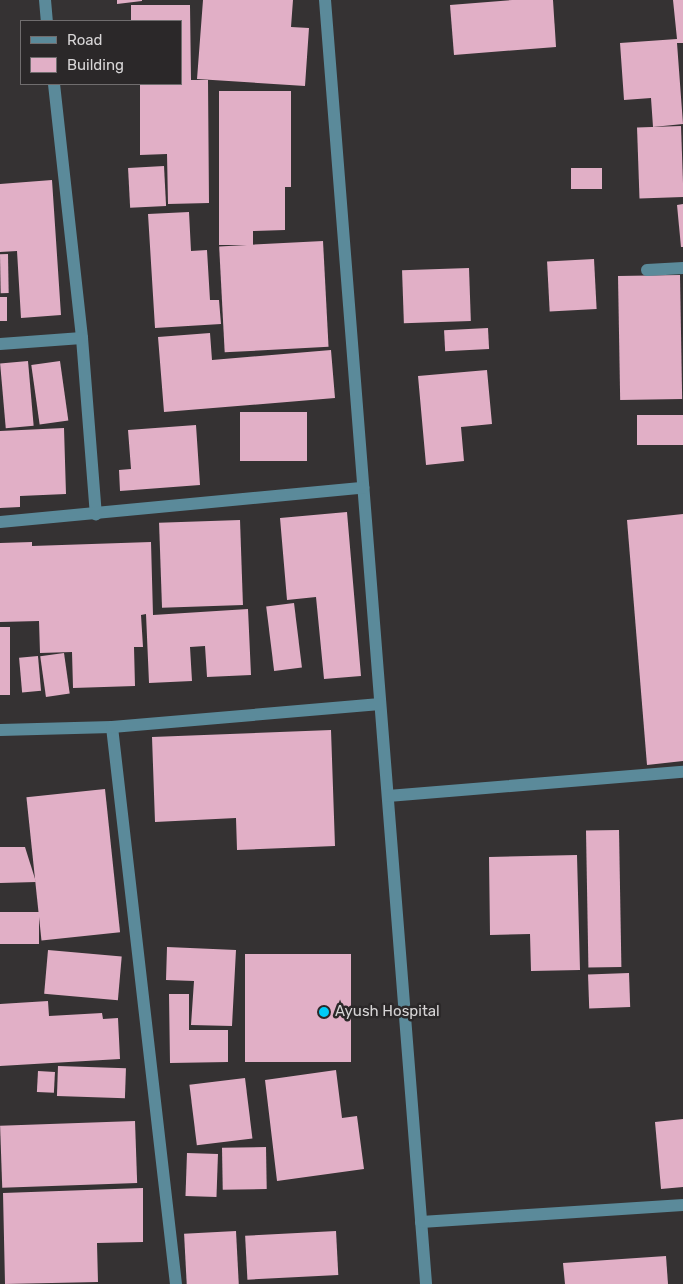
<!DOCTYPE html>
<style>
body{margin:0}
#map{position:relative;width:683px;height:1284px;overflow:hidden;background:#353233;font-family:Rubik,sans-serif}
div>[style]{position:absolute}
.building>*{inset:0;background:#e1afc6;transform-origin:0 0}
.minor>*{height:12px;margin:-6px;padding:0 6px;transform-origin:6px;border-radius:6px;background:#5b8a9a}
.dots>*{width:14px;height:14px;translate:-50% -50%;box-sizing:border-box;border:2px solid #2b2829;border-radius:50%}
span{translate:-50% -50%;white-space:nowrap;text-align:center;line-height:1.15;-webkit-text-stroke:5px #2b2829;paint-order:stroke}
.poi-label{font-size:15px;color:#d7d5d6}
.left{translate:0 -50%;text-align:left}
.legend{position:absolute;left:20px;top:20px;width:162px;height:65px;box-sizing:border-box;background:#2b2829;border:1px solid #706d6e;margin:0;padding:6px 9px;list-style:none;font-size:15px;color:#d7d5d6}
.legend li{display:flex;align-items:center;gap:10px;height:25px}
.legend b{width:25px;border:1px solid #706d6e}
</style>
<div id="map">
<div class="building">
<i style="clip-path:polygon(117px 0,142px 0,142px 1px,117px 4px)"></i>
<i style="clip-path:polygon(203px 0,293px 0,291px 27px,309px 28px,305px 86px,197px 79px)"></i>
<i style="clip-path:polygon(512px 0,553px 0,556px 47px,454px 55px,450px 5px)"></i>
<i style="clip-path:polygon(673px 0,683px 0,683px 43px,677px 43px,683px 124px,653px 127px,651px 98px,624px 100px,620px 43px,677px 39px)"></i>
<i style="clip-path:polygon(131px 5px,190px 5px,191px 80px,208px 80px,209px 203px,168px 204px,167px 154px,140px 155px,140px 84px,181px 84px,181px 21px,131px 21px)"></i>
<i style="clip-path:polygon(219px 91px,291px 91px,291px 187px,285px 187px,285px 230px,253px 231px,253px 245px,219px 245px)"></i>
<i style="left:681px;top:126px;width:71px;height:44px;rotate:88deg"></i>
<i style="left:164px;top:166px;width:40px;height:36px;rotate:87deg"></i>
<i style="left:571px;top:168px;width:31px;height:21px"></i>
<i style="clip-path:polygon(52px 180px,61px 315px,21px 318px,17px 251px,0 252px,0 184px)"></i>
<i style="clip-path:polygon(683px 204px,683px 247px,681px 247px,677px 205px)"></i>
<i style="clip-path:polygon(189px 212px,191px 251px,207px 250px,210px 300px,219px 300px,221px 324px,155px 328px,148px 214px)"></i>
<i style="left:323px;top:241px;width:106px;height:104px;rotate:87deg"></i>
<i style="left:8px;top:254px;width:39px;height:8px;rotate:89deg"></i>
<i style="left:594px;top:259px;width:50px;height:47px;rotate:87deg"></i>
<i style="left:469px;top:268px;width:53px;height:67px;rotate:88deg"></i>
<i style="left:680px;top:275px;width:124px;height:62px;rotate:89deg"></i>
<i style="left:0;top:297px;width:7px;height:24px"></i>
<i style="left:488px;top:328px;width:21px;height:44px;rotate:87deg"></i>
<i style="clip-path:polygon(210px 333px,212px 360px,331px 350px,335px 398px,164px 412px,158px 337px)"></i>
<i style="left:28px;top:361px;width:65px;height:28px;rotate:85deg"></i>
<i style="left:60px;top:361px;width:60px;height:29px;rotate:82deg"></i>
<i style="clip-path:polygon(487px 370px,492px 424px,461px 427px,464px 461px,426px 465px,418px 376px)"></i>
<i style="left:307px;top:412px;width:49px;height:67px;rotate:90deg"></i>
<i style="left:683px;top:415px;width:30px;height:46px;rotate:90deg"></i>
<i style="clip-path:polygon(196px 425px,200px 485px,120px 491px,119px 470px,131px 469px,128px 430px)"></i>
<i style="clip-path:polygon(64px 428px,66px 494px,20px 496px,20px 507px,0 508px,0 431px)"></i>
<i style="clip-path:polygon(347px 512px,361px 676px,324px 679px,316px 597px,287px 600px,280px 518px)"></i>
<i style="clip-path:polygon(683px 514px,683px 761px,647px 765px,627px 520px)"></i>
<i style="left:240px;top:520px;width:85px;height:81px;rotate:88deg"></i>
<i style="clip-path:polygon(32px 542px,32px 546px,151px 542px,153px 615px,248px 609px,251px 675px,207px 677px,205px 646px,190px 647px,192px 681px,149px 683px,146px 614px,141px 615px,143px 647px,134px 647px,135px 686px,73px 688px,72px 652px,40px 653px,39px 621px,0 622px,0 543px)"></i>
<i style="left:294px;top:603px;width:65px;height:28px;rotate:83deg"></i>
<i style="left:0;top:627px;width:10px;height:68px"></i>
<i style="left:64px;top:653px;width:41px;height:24px;rotate:82deg"></i>
<i style="left:38px;top:656px;width:35px;height:19px;rotate:85deg"></i>
<i style="clip-path:polygon(331px 730px,335px 846px,237px 850px,236px 818px,155px 822px,152px 737px)"></i>
<i style="left:105px;top:789px;width:144px;height:79px;rotate:84deg"></i>
<i style="left:619px;top:830px;width:137px;height:33px;rotate:89deg"></i>
<i style="clip-path:polygon(0 847px,25px 847px,36px 882px,0 883px)"></i>
<i style="clip-path:polygon(577px 855px,580px 970px,531px 971px,530px 934px,490px 935px,489px 857px)"></i>
<i style="left:0;top:912px;width:39px;height:32px"></i>
<i style="clip-path:polygon(167px 947px,236px 950px,232px 1026px,191px 1025px,194px 981px,166px 980px)"></i>
<i style="left:48px;top:950px;width:74px;height:44px;rotate:5deg"></i>
<i style="left:245px;top:954px;width:106px;height:108px"></i>
<i style="left:629px;top:973px;width:34px;height:41px;rotate:88deg"></i>
<i style="clip-path:polygon(169px 994px,189px 994px,189px 1030px,228px 1030px,228px 1062px,170px 1063px)"></i>
<i style="clip-path:polygon(48px 1001px,49px 1016px,102px 1013px,103px 1019px,118px 1018px,120px 1059px,0 1066px,0 1004px)"></i>
<i style="left:58px;top:1066px;width:68px;height:30px;rotate:2deg"></i>
<i style="clip-path:polygon(336px 1070px,342px 1118px,357px 1116px,364px 1169px,277px 1181px,265px 1080px)"></i>
<i style="left:38px;top:1071px;width:17px;height:21px;rotate:3deg"></i>
<i style="left:245px;top:1078px;width:61px;height:56px;rotate:83deg"></i>
<i style="clip-path:polygon(683px 1119px,683px 1187px,661px 1189px,655px 1122px)"></i>
<i style="left:135px;top:1121px;width:62px;height:135px;rotate:88deg"></i>
<i style="left:266px;top:1147px;width:42px;height:44px;rotate:89deg"></i>
<i style="left:187px;top:1153px;width:31px;height:43px;rotate:2deg"></i>
<i style="clip-path:polygon(143px 1188px,143px 1242px,97px 1243px,98px 1282px,5px 1284px,3px 1193px)"></i>
<i style="left:236px;top:1231px;width:53px;height:52px;rotate:87deg"></i>
<i style="left:336px;top:1231px;width:44px;height:91px;rotate:87deg"></i>
<i style="clip-path:polygon(666px 1256px,668px 1284px,565px 1284px,563px 1263px)"></i>
</div>
<div class="minor">
<i style="left:45px;top:0;width:21px;rotate:85deg"></i>
<i style="left:325px;top:0;width:1288px;rotate:85.5deg"></i>
<i style="left:54px;top:84px;width:256px;rotate:83.7deg"></i>
<i style="left:82px;top:338px;width:177px;rotate:85.5deg"></i>
<i style="left:647px;top:270px;width:36px;rotate:-3deg"></i>
<i style="left:0;top:344px;width:82px;rotate:-4.2deg"></i>
<i style="left:0;top:522px;width:365px;rotate:-5.4deg"></i>
<i style="left:112px;top:727px;width:561px;rotate:83.45deg"></i>
<i style="left:0;top:730px;width:112px;rotate:-1.5deg"></i>
<i style="left:112px;top:727px;width:269px;rotate:-4.9deg"></i>
<i style="left:388px;top:796px;width:296px;rotate:-4.7deg"></i>
<i style="left:421px;top:1222px;width:263px;rotate:-3.7deg"></i>
</div>
<div class="dots">
<i style="left:324px;top:1012px;background:#00cbf8"></i>
</div>
<div class="poi-label">
<span class="left" style="left:335px;top:1012px">Ayush Hospital</span>
</div>
<ul class="legend">
<li><b style="height:6px;background:#5b8a9a"></b>Road</li>
<li><b style="height:14px;background:#e1afc6"></b>Building</li>
</ul>
</div>
